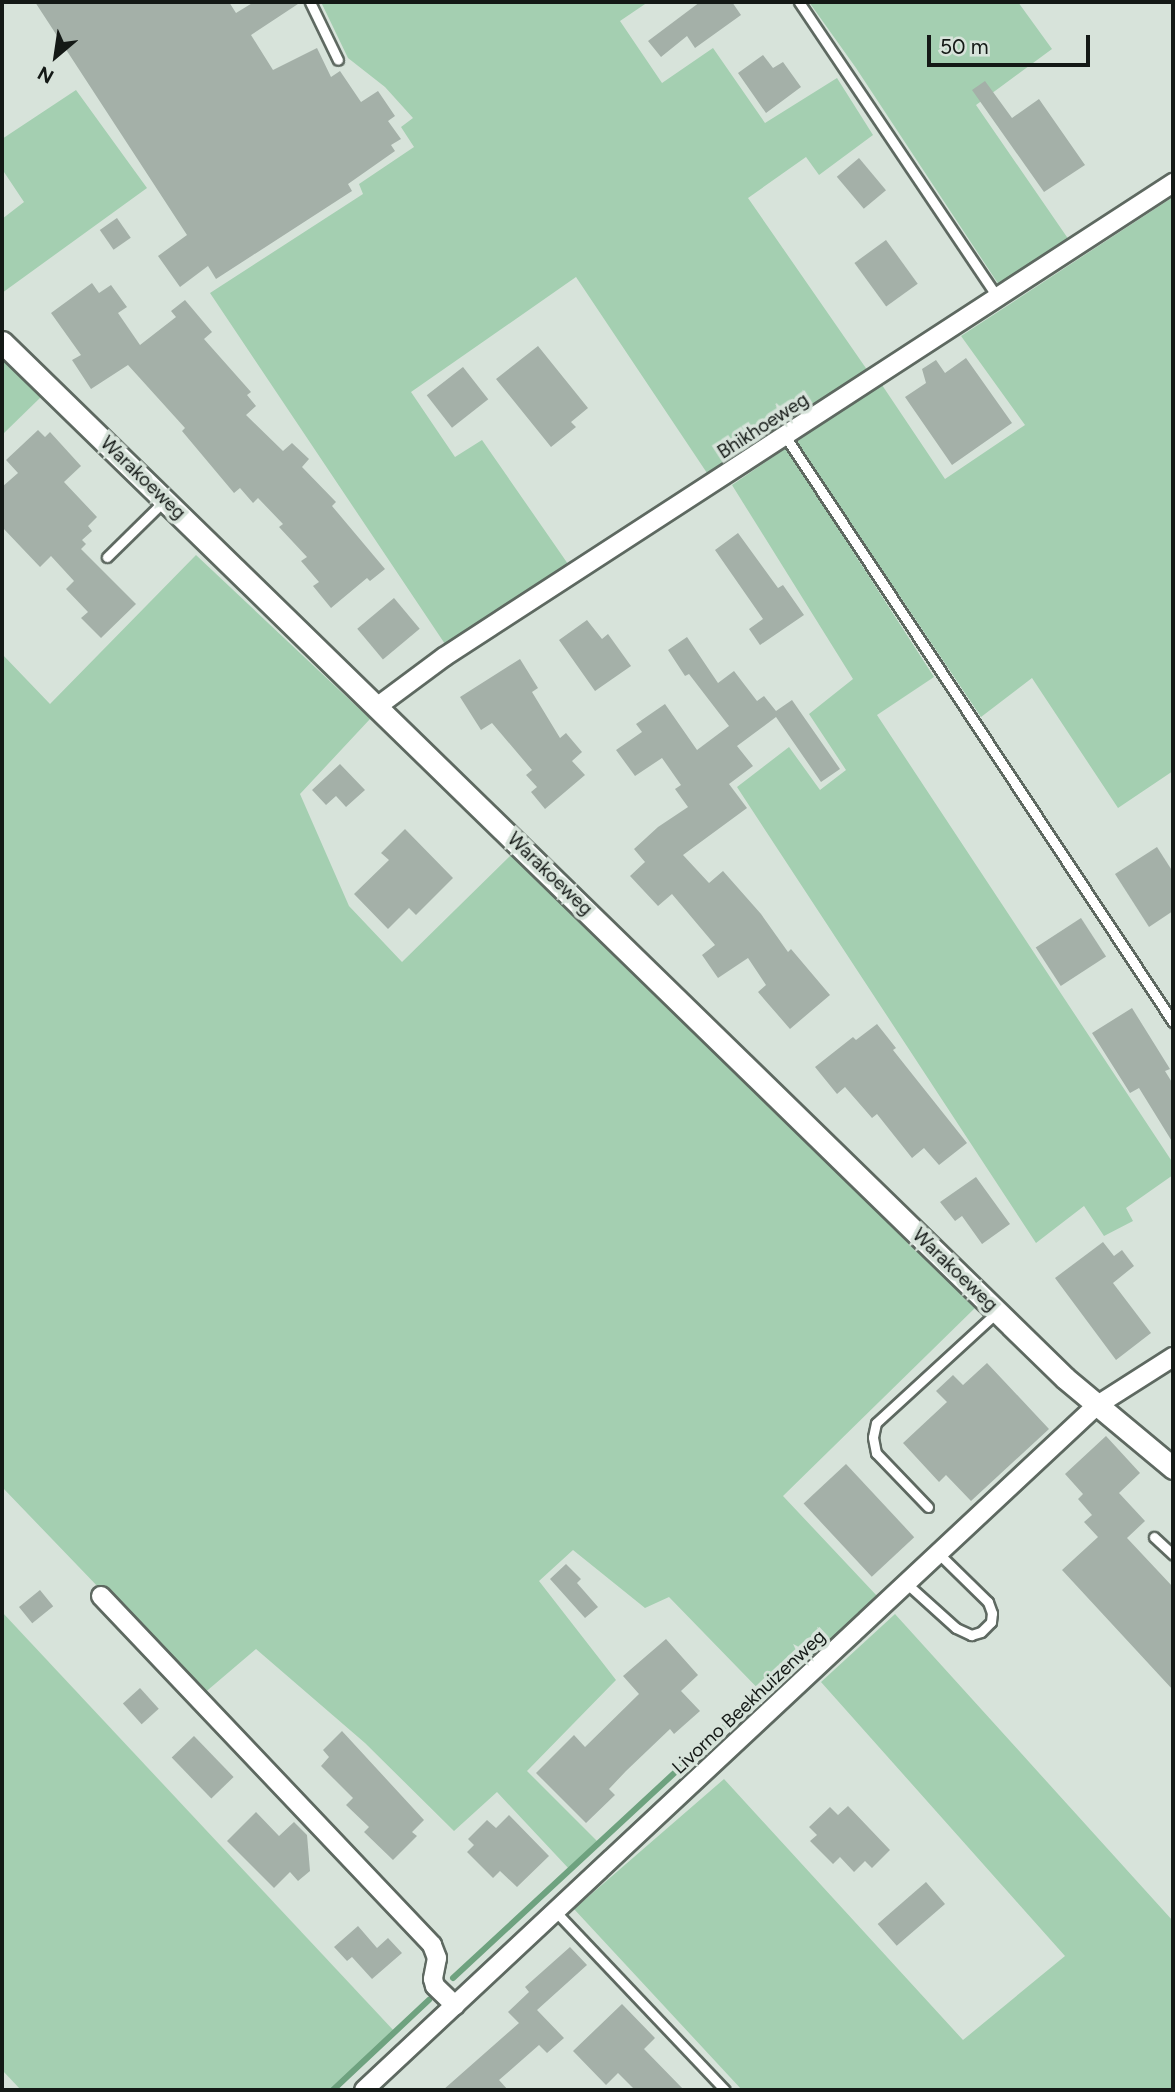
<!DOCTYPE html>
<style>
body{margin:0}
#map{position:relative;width:1175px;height:2092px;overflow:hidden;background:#d7e3da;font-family:Figtree,sans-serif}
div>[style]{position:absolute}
.green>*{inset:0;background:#a4cfb1}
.stream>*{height:6px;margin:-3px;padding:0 3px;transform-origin:3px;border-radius:3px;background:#6ea27f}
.building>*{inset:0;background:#a4b0a8;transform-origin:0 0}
.roads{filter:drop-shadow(2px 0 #5e6961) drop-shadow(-2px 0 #5e6961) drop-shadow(0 2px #5e6961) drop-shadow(0 -2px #5e6961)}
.service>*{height:9px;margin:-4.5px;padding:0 4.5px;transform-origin:4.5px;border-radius:4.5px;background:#fff}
.minor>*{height:18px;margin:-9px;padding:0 9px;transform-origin:9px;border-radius:9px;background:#fff}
.tertiary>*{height:21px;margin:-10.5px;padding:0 10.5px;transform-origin:10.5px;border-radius:10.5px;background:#fff}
span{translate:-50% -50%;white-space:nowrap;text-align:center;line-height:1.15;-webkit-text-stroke:7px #d7e3da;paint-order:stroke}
.street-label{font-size:19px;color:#141916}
.frame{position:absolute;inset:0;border:4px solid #141916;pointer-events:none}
.north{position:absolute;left:21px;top:21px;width:70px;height:70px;-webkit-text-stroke:5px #d7e3da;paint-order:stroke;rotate:209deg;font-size:19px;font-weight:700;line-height:28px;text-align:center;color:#141916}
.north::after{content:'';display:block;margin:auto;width:24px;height:32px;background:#141916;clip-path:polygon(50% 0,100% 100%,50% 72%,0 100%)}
.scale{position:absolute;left:927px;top:35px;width:163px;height:32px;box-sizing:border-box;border:4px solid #141916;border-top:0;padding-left:9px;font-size:21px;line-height:24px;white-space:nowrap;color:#141916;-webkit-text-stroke:5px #d7e3da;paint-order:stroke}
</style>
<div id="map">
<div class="green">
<i style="clip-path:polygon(321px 2px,648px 2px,620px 21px,662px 83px,713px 48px,765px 123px,837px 78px,873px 135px,819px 175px,806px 157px,748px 198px,870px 374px,709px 476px,576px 277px,411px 392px,455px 457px,482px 440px,568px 564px,447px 647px,210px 293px,363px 194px,359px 184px,414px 147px,401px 127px,413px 118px,385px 87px,348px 58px)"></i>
<i style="clip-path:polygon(809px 2px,1018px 2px,1052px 49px,976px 105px,1069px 240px,1001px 288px,856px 68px)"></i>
<i style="clip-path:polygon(76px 90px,147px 188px,2px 293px,2px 219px,24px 202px,2px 169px,2px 139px)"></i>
<i style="clip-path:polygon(1173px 197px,1173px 771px,1118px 808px,1032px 678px,981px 717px,795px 440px,882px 385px,945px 479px,1025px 425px,961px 336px)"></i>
<i style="clip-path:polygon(2px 354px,43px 395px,2px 435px)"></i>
<i style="clip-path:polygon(786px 448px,934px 677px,877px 715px,1173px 1163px,1173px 1175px,1126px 1208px,1133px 1221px,1104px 1236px,1084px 1206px,1036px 1243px,737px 787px,789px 747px,820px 790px,846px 770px,809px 714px,853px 679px,732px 485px)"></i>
<i style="clip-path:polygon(196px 555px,370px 719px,300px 794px,349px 906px,402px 962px,513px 853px,977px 1306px,783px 1496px,878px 1597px,769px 1700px,669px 1597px,645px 1608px,573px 1550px,539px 1581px,616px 1680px,527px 1771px,599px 1843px,570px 1870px,497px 1792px,454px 1831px,365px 1743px,256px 1649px,202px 1695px,2px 1487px,2px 654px,50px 704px)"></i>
<i style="clip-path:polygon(2px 1612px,395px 2032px,333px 2090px,21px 2090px,2px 2070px)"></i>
<i style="clip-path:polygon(895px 1614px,1173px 1921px,1173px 2090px,742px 2090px,574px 1909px,724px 1779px,963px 2040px,1065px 1956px,821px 1682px)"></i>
</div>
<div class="stream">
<i style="left:453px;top:1978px;width:418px;rotate:-42.8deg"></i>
<i style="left:333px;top:2090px;width:132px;rotate:-43.2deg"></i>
</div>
<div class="building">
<i style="clip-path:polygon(35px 2px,229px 2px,236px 13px,254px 2px,301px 2px,251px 35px,273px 70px,317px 48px,331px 77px,340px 71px,361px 102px,378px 91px,395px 116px,388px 121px,401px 139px,391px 145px,395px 151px,348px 184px,352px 191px,216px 279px,208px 266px,180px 287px,158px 256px,187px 235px)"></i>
<i style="clip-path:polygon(700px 2px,732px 2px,741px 15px,695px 48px,687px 36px,661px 57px,648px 41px)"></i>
<i style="clip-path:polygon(763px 55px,773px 68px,783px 62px,801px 87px,766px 113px,738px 73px)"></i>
<i style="clip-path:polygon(985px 81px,1012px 118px,1039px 99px,1085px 165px,1044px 192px,972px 90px)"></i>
<i style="left:859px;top:158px;width:42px;height:29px;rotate:50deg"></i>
<i style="left:117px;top:218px;width:24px;height:21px;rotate:55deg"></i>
<i style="left:886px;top:240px;width:54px;height:39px;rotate:54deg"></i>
<i style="clip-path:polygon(92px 283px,99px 293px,111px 285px,127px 307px,118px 313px,140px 345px,176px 317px,171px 311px,185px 300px,212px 332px,204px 339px,251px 392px,247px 395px,256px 406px,246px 415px,283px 451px,292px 443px,309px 459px,302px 467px,336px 502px,332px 506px,385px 569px,370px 581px,367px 578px,331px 608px,313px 586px,319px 582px,301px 561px,307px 557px,279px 527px,283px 524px,258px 498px,253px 503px,240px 488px,234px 493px,182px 431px,185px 428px,128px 365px,91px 389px,72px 360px,81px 355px,51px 313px)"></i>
<i style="clip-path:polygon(538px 346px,588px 408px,571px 422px,576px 427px,551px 447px,496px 379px)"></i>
<i style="clip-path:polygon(966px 358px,1012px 423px,952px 465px,905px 397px,926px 383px,922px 369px,936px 360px,945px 373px)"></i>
<i style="left:463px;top:367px;width:41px;height:46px;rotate:52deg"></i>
<i style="clip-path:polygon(38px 430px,45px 437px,50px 432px,81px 466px,64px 482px,97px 517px,88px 526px,92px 531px,82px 540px,86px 544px,81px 549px,136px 604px,101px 638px,81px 618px,88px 612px,66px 589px,74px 581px,51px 556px,40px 567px,2px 527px,2px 487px,18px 473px,6px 460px)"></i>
<i style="clip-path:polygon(738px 533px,778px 588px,783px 585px,804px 615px,760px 645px,749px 629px,763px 619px,715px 550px)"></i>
<i style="left:394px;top:598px;width:40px;height:48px;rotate:50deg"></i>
<i style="clip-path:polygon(587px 620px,602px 639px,608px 634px,631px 666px,595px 691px,559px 640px)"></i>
<i style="clip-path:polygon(687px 637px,718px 683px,734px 671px,757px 701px,764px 696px,776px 711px,792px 700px,840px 769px,821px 782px,776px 717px,737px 746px,753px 766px,729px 784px,747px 808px,683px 855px,709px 883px,723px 871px,761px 914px,788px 952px,791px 949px,830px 995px,790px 1029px,758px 992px,766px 985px,748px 958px,718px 978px,702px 955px,715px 945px,672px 894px,658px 906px,630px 876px,645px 862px,634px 849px,658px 827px,688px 807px,675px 789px,681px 785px,662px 758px,635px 776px,616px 750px,642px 732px,636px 724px,665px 704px,697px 750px,729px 726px,689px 674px,685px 676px,668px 650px)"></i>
<i style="clip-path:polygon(520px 659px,538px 688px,532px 692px,560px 738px,566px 733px,582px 752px,572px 761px,585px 775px,545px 809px,531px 792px,537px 787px,526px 775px,532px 770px,492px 723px,481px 730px,460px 697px)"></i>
<i style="clip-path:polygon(340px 764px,365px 790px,346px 807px,336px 796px,326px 805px,312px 790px)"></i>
<i style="clip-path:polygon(405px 829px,453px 878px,416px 915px,409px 908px,388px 929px,354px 894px,389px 860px,381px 853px)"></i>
<i style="clip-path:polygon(1157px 847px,1173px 872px,1173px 911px,1149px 927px,1115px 874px)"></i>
<i style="left:1081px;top:918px;width:46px;height:54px;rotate:57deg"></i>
<i style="clip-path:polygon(1132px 1008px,1170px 1069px,1165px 1071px,1173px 1084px,1173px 1143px,1139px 1088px,1130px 1093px,1092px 1033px)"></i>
<i style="clip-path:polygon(877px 1024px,896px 1048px,893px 1050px,967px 1143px,939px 1165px,924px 1148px,912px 1158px,877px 1114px,872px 1118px,845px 1087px,837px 1094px,815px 1067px,853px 1037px,856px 1040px)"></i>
<i style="clip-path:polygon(976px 1177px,1010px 1224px,982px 1244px,962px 1216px,955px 1221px,940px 1202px)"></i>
<i style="clip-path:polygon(1103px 1242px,1114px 1256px,1122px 1250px,1134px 1266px,1113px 1283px,1151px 1333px,1116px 1360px,1055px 1278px)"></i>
<i style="clip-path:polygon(987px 1363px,1049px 1429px,971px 1501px,946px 1475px,939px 1482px,903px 1443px,947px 1402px,936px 1391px,953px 1375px,963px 1385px)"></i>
<i style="clip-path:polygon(1106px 1436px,1140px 1473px,1119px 1493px,1145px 1521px,1127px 1538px,1173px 1587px,1173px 1690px,1062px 1570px,1098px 1537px,1084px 1522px,1092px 1515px,1078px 1499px,1083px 1494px,1065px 1474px)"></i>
<i style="left:846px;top:1464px;width:100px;height:58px;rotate:47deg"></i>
<i style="clip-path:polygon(566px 1564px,581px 1579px,577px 1583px,598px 1607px,585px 1618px,550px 1579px)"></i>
<i style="left:40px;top:1590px;width:21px;height:27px;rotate:51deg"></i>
<i style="clip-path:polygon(666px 1639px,698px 1675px,681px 1691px,700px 1711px,674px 1734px,670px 1729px,626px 1771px,609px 1789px,615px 1795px,586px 1823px,536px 1773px,574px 1735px,585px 1747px,639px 1694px,623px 1676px)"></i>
<i style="left:140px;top:1688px;width:28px;height:23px;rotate:48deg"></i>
<i style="clip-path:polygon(342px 1731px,424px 1820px,412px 1832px,417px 1836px,393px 1860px,364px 1832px,369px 1827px,346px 1805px,353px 1798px,321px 1766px,329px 1757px,323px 1750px)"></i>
<i style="left:194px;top:1736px;width:57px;height:31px;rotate:46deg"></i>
<i style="clip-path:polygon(848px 1806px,890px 1850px,872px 1868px,865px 1861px,854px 1872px,840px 1857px,833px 1864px,810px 1841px,817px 1835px,809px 1827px,830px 1807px,838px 1815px)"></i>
<i style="clip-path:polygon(256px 1812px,279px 1836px,294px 1822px,307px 1835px,310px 1871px,298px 1881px,290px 1872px,274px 1888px,227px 1841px)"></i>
<i style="clip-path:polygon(509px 1815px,549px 1856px,517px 1887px,500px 1871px,493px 1878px,467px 1852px,474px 1845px,468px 1839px,487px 1820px,496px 1828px)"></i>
<i style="left:926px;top:1882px;width:29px;height:64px;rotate:49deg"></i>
<i style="clip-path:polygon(358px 1926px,377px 1948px,388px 1938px,402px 1953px,372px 1979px,352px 1957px,347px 1961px,334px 1947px)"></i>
<i style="clip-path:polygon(570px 1947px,587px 1965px,537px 2010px,564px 2038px,547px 2053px,539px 2045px,499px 2080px,508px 2090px,443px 2090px,519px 2023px,508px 2012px,529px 1992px,525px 1987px)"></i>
<i style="clip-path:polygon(622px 2004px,655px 2038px,644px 2049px,684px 2090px,635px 2090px,618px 2073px,606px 2085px,573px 2051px)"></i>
</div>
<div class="roads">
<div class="service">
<i style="left:310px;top:2px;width:64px;rotate:64.2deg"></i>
<i style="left:799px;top:2px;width:357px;rotate:56.1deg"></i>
<i style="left:785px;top:436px;width:703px;rotate:56.49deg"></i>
<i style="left:107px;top:557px;width:80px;rotate:-44.5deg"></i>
<i style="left:928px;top:1507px;width:75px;rotate:-133.9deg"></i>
<i style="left:876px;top:1453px;width:16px;rotate:-101deg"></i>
<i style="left:873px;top:1437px;width:14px;rotate:-78deg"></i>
<i style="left:876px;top:1423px;width:163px;rotate:-42.5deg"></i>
<i style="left:1154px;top:1537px;width:26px;rotate:43deg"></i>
<i style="left:906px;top:1583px;width:67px;rotate:42deg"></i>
<i style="left:956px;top:1628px;width:17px;rotate:25deg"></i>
<i style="left:971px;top:1635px;width:10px;rotate:-17deg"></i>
<i style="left:981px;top:1632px;width:14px;rotate:-45deg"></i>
<i style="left:991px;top:1622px;width:9px;rotate:-84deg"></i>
<i style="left:992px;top:1613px;width:12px;rotate:-110deg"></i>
<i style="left:988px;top:1602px;width:70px;rotate:-135.6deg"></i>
<i style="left:556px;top:1912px;width:245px;rotate:46.5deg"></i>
</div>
<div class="minor">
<i style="left:378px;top:706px;width:82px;rotate:-36.6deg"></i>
<i style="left:444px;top:657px;width:870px;rotate:-33.03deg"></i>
<i style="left:101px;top:1596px;width:481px;rotate:46.5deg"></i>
<i style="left:432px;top:1945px;width:14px;rotate:69deg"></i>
<i style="left:437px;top:1958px;width:21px;rotate:101deg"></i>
<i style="left:433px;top:1979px;width:7px;rotate:74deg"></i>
<i style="left:435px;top:1986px;width:28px;rotate:44deg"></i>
<i style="left:364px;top:2090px;width:1002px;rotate:-43.06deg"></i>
<i style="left:1096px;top:1406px;width:91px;rotate:-32.5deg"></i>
</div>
<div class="tertiary">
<i style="left:2px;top:342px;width:1484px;rotate:44.26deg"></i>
<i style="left:1065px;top:1378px;width:141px;rotate:39.8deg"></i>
</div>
</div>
<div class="street-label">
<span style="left:763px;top:426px;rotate:-33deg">Bhikhoeweg</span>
<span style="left:143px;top:478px;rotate:44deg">Warakoeweg</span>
<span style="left:550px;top:874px;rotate:44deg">Warakoeweg</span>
<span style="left:955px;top:1270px;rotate:44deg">Warakoeweg</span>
<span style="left:749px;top:1702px;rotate:-43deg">Livorno Beekhuizenweg</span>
</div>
<div class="frame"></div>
<div class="north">N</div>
<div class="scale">50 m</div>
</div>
